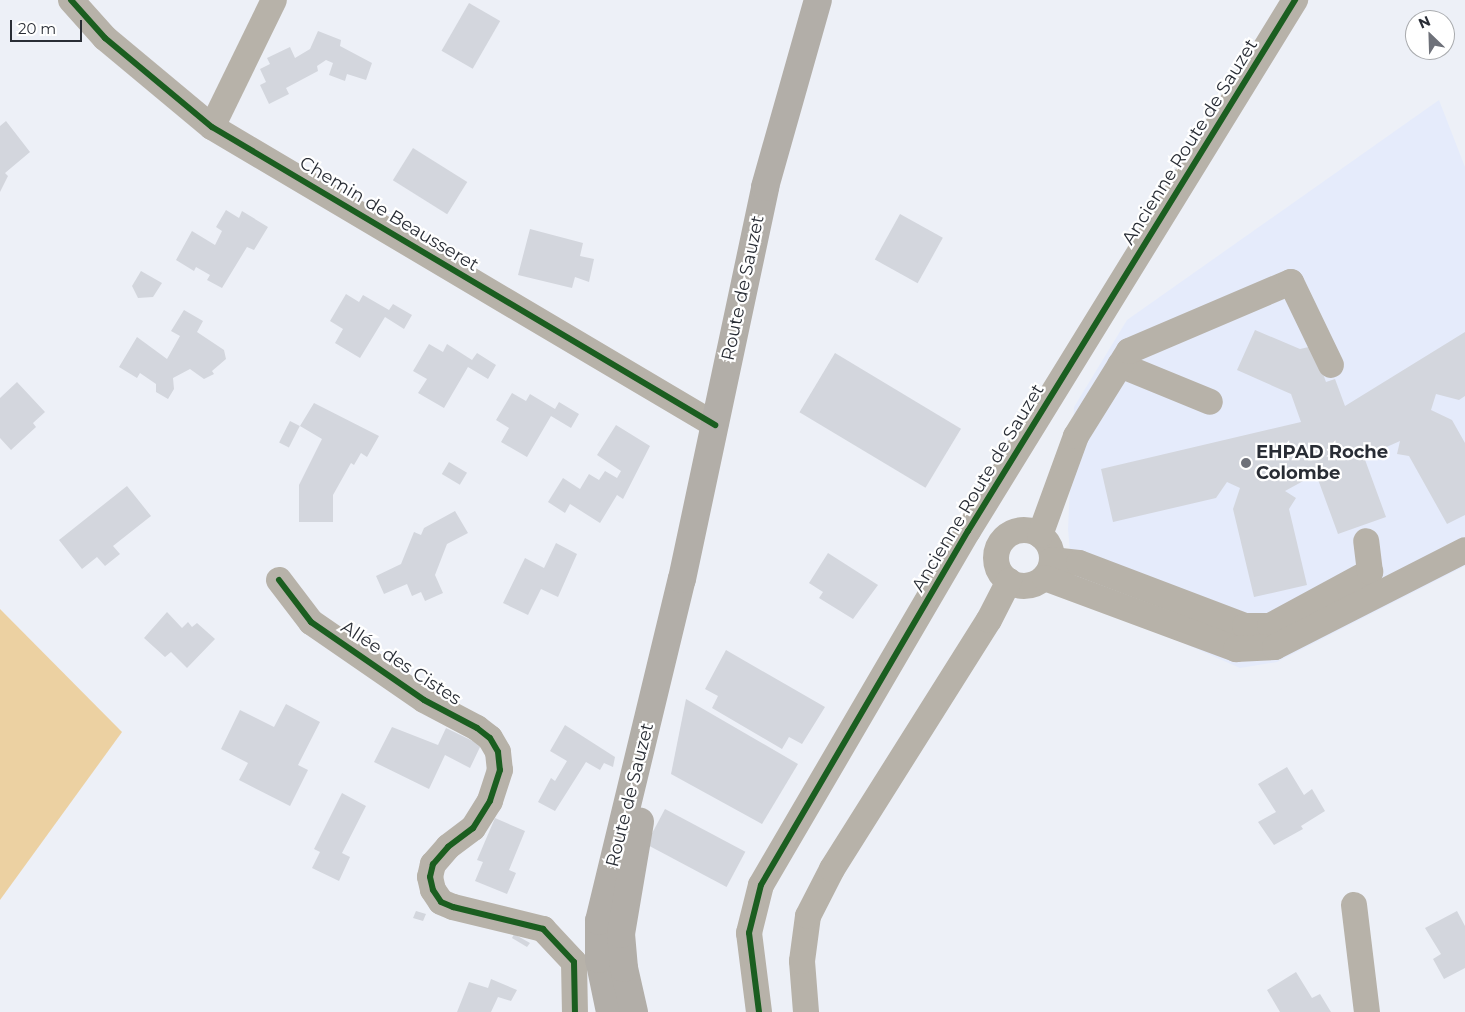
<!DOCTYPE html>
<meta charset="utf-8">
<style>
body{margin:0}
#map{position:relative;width:1465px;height:1012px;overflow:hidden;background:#edf0f7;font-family:Montserrat,sans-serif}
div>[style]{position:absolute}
.built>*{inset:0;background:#e5ebfb}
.forest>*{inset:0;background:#ecd1a2}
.building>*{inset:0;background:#d3d6dd;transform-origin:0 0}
.minor>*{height:26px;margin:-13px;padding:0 13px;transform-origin:13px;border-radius:13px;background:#b7b2a9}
.minor>.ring{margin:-13px;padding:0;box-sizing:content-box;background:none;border:26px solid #b7b2a9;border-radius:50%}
.major>*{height:28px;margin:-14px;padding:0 14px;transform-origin:14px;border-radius:14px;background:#b2aea8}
.cycleway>*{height:6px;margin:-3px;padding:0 3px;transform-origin:3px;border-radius:3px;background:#1b5e20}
.dots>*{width:14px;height:14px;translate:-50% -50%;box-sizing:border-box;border:2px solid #fff;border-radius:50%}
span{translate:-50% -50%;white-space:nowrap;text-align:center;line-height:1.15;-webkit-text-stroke:4.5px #fff;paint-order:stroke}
.street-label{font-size:18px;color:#292d35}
.poi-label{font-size:18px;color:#292d35;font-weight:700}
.left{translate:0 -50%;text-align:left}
.north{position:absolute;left:1405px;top:10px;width:50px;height:50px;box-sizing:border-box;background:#fff;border:1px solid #a9abae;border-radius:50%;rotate:336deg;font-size:14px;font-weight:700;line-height:20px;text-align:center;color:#292d35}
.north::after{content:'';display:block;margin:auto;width:18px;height:22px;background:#6e7179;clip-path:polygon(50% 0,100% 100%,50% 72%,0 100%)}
.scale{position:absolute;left:10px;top:20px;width:72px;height:22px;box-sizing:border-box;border:2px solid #292d35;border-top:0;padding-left:6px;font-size:15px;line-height:18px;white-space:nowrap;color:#292d35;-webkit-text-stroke:4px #fff;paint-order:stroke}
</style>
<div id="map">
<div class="built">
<i style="clip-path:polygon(1439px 100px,1465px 167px,1465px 566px,1277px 662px,1240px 668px,1074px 595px,1068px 529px,1074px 407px,1127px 320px)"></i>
</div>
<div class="forest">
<i style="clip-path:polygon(0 609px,122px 732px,0 900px)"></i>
</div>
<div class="building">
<i style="left:469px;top:3px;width:36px;height:55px;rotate:30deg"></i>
<i style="clip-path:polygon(318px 31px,341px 40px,340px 46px,372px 63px,366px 80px,347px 74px,345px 81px,329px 75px,333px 63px,326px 60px,317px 66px,318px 71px,286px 88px,289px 94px,269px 104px,260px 85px,266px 82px,260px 69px,270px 64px,267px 58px,290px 47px,295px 58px,310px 49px)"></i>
<i style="clip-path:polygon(6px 121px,30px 152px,5px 173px,8px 176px,0 192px,0 126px)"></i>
<i style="left:413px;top:148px;width:64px;height:38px;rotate:32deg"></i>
<i style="clip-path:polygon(226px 210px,239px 218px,242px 211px,268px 227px,254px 250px,247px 247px,222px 288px,207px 280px,210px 275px,196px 267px,194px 271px,176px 260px,192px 231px,215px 245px,222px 231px,216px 227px)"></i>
<i style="left:900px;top:214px;width:49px;height:52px;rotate:29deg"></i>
<i style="clip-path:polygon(530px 229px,583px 243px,580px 256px,594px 259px,589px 282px,575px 277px,572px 288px,518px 275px)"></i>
<i style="clip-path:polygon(141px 271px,162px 283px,153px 297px,138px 298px,132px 286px)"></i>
<i style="clip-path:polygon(346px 294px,359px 302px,363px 295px,389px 310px,393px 304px,412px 315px,404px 329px,385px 317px,360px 358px,335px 343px,343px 329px,330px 321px)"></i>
<i style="clip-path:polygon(184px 310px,203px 321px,197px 332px,224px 350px,226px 359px,212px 371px,214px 374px,204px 379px,190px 369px,173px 378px,174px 389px,168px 399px,156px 392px,156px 384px,140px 373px,137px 378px,119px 367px,137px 337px,167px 359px,180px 336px,171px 331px)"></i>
<i style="clip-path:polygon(1255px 330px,1300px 349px,1313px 346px,1326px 382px,1335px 379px,1345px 406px,1465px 332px,1465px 396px,1459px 400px,1436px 394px,1431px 410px,1452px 420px,1465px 443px,1465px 515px,1447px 524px,1409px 456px,1397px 454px,1400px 441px,1364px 457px,1386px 517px,1338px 534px,1316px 474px,1285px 491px,1296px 498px,1289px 509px,1307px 585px,1254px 597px,1233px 509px,1240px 488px,1227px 482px,1216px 498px,1113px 522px,1101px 469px,1301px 422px,1291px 394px,1237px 370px)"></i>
<i style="clip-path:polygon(429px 344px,443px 352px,447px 344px,472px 360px,477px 353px,496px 365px,488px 379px,468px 367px,444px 408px,418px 393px,427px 379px,413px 371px)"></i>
<i style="left:835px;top:353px;width:147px;height:69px;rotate:31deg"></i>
<i style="clip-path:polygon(17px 382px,45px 412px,33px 423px,36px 427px,11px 450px,0 438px,0 398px)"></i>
<i style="clip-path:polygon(512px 393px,526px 401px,530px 394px,555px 409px,559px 402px,579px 414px,571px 428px,551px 416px,527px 457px,501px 442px,509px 428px,496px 420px)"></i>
<i style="clip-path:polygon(314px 403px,379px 436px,367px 457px,361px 453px,354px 465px,351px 463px,333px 495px,333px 522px,299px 522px,299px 485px,322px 439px,300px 426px)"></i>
<i style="left:290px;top:421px;width:11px;height:24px;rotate:27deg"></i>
<i style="clip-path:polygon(616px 425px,650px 446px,623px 499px,617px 495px,600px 523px,570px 504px,565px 513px,548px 502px,563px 478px,580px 489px,589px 474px,599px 480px,605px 471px,617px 478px,621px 471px,597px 455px)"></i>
<i style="left:449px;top:462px;width:21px;height:14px;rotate:31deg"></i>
<i style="clip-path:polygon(127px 486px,151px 516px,113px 546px,120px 554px,105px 566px,97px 557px,82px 569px,59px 540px)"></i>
<i style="clip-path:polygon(455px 511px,468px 533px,447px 544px,435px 575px,443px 593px,425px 601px,421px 592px,412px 596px,407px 584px,384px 594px,376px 576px,401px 564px,414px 532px,421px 535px,424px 528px)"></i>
<i style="clip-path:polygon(556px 543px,577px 554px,558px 597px,541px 589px,528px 615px,503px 603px,525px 558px,544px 568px)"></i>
<i style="clip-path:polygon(828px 553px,878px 585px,853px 619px,819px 598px,823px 592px,809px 583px)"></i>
<i style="clip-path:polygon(167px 612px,182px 628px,188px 622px,192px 627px,197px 623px,215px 639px,187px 668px,171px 652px,165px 657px,144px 638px)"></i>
<i style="clip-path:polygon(726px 650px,825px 707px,802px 744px,789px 737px,782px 749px,712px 708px,718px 696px,705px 689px)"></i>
<i style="clip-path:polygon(686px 699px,798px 764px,762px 824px,671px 774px)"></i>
<i style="clip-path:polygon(286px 704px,320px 722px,298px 765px,308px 770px,290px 806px,239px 780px,248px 763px,221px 749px,240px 710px,274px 727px)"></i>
<i style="clip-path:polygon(565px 725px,615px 757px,613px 767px,604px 763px,600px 770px,586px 762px,555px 811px,538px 802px,551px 778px,555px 781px,567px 761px,550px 751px)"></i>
<i style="clip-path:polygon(392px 727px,438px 745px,446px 728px,481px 745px,470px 768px,445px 755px,429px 789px,374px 762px)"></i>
<i style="clip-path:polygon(1287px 767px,1304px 795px,1312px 789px,1325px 811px,1301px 826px,1303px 829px,1274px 845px,1258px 822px,1276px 812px,1258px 784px)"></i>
<i style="clip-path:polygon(342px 793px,366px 806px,342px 853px,350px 857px,339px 881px,312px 868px,320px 852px,314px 849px)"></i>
<i style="left:665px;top:809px;width:91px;height:40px;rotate:28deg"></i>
<i style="clip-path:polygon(495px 818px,525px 831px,509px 870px,516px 873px,507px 894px,475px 881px,483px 862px,477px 860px)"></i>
<i style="clip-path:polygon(416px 911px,426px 914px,423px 921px,413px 918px)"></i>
<i style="clip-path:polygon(1457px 911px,1465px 926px,1465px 968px,1444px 979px,1433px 959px,1441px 954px,1425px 928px)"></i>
<i style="clip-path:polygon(514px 934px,530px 943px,527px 947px,512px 938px)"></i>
<i style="clip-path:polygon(1296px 972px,1312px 998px,1320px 994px,1331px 1012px,1280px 1012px,1267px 990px)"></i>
<i style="clip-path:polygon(491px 979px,517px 990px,511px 1001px,498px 997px,491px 1012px,457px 1012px,469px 982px,488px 988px)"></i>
</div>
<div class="minor">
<i style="left:71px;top:0;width:51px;rotate:48.2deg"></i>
<i style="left:105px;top:38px;width:139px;rotate:39.8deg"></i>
<i style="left:212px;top:127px;width:585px;rotate:30.64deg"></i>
<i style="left:212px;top:127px;width:141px;rotate:-64deg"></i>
<i style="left:1120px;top:365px;width:97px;rotate:22.3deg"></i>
<i class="ring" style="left:996px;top:530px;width:30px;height:30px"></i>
<i style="left:1040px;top:535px;width:105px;rotate:-70deg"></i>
<i style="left:1076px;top:436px;width:100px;rotate:-58.1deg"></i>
<i style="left:1129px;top:351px;width:176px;rotate:-23.1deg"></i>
<i style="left:1291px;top:282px;width:92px;rotate:64.3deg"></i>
<i style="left:1052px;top:560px;width:27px;rotate:6deg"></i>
<i style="left:1079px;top:563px;width:178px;rotate:20.8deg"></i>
<i style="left:1245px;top:626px;width:25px"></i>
<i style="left:1270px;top:626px;width:114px;rotate:-28.4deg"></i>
<i style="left:1370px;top:572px;width:31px;rotate:-97deg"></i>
<i style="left:1045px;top:578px;width:204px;rotate:20.4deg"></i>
<i style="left:1236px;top:649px;width:39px;rotate:-3deg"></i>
<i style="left:1275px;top:647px;width:213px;rotate:-27deg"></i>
<i style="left:279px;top:580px;width:53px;rotate:52.7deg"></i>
<i style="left:311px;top:622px;width:137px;rotate:34.6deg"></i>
<i style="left:424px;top:700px;width:60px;rotate:27.8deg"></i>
<i style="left:477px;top:728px;width:16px;rotate:38deg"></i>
<i style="left:490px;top:738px;width:16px;rotate:60deg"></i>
<i style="left:498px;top:752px;width:18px;rotate:84deg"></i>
<i style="left:500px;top:770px;width:33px;rotate:108deg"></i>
<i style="left:490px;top:801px;width:32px;rotate:122deg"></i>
<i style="left:473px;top:828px;width:31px;rotate:143deg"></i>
<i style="left:448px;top:847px;width:23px;rotate:131deg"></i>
<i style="left:433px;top:864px;width:13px;rotate:103deg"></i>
<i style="left:430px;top:877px;width:13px;rotate:77deg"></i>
<i style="left:433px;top:890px;width:14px;rotate:56deg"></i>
<i style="left:441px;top:902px;width:13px;rotate:23deg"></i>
<i style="left:453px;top:907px;width:93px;rotate:13.7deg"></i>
<i style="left:543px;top:929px;width:45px;rotate:46.8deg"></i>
<i style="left:574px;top:962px;width:50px;rotate:88.9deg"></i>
<i style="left:1354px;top:905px;width:108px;rotate:83.1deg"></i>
<i style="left:759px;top:1012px;width:80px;rotate:-97.2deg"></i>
<i style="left:749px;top:933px;width:49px;rotate:-76deg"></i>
<i style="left:761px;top:885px;width:410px;rotate:-59.7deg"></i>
<i style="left:968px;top:531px;width:624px;rotate:-58.37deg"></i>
<i style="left:806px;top:1012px;width:51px;rotate:-94.5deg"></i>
<i style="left:802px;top:961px;width:45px;rotate:-82.4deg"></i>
<i style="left:808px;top:916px;width:53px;rotate:-62.9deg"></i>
<i style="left:832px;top:869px;width:294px;rotate:-57.8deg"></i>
<i style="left:989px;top:620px;width:44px;rotate:-62.9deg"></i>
</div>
<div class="major">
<i style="left:610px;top:1012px;width:54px;rotate:-101.7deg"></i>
<i style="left:599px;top:959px;width:38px;rotate:-90deg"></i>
<i style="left:599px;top:921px;width:352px;rotate:-76.4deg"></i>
<i style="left:682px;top:579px;width:401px;rotate:-78deg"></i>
<i style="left:765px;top:187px;width:194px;rotate:-74.2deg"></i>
<i style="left:634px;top:1012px;width:45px;rotate:-102.8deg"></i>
<i style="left:624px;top:968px;width:34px;rotate:-95deg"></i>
<i style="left:621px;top:934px;width:114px;rotate:-80.4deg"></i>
</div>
<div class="cycleway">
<i style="left:71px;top:0;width:51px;rotate:48.2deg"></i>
<i style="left:105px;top:38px;width:139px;rotate:39.8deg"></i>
<i style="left:212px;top:127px;width:585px;rotate:30.64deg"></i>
<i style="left:279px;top:580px;width:53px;rotate:52.7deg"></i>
<i style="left:311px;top:622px;width:137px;rotate:34.6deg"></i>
<i style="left:424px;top:700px;width:60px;rotate:27.8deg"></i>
<i style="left:477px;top:728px;width:16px;rotate:38deg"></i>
<i style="left:490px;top:738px;width:16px;rotate:60deg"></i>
<i style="left:498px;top:752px;width:18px;rotate:84deg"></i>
<i style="left:500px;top:770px;width:33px;rotate:108deg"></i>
<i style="left:490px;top:801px;width:32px;rotate:122deg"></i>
<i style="left:473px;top:828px;width:31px;rotate:143deg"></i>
<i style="left:448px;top:847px;width:23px;rotate:131deg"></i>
<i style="left:433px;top:864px;width:13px;rotate:103deg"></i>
<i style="left:430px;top:877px;width:13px;rotate:77deg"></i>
<i style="left:433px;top:890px;width:14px;rotate:56deg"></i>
<i style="left:441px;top:902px;width:13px;rotate:23deg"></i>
<i style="left:453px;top:907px;width:93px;rotate:13.7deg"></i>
<i style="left:543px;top:929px;width:45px;rotate:46.8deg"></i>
<i style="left:574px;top:962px;width:50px;rotate:88.9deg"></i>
<i style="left:759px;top:1012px;width:80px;rotate:-97.2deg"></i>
<i style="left:749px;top:933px;width:49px;rotate:-76deg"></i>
<i style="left:761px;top:885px;width:410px;rotate:-59.7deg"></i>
<i style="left:968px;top:531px;width:624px;rotate:-58.37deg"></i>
</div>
<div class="dots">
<i style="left:1246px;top:463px;background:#6e7179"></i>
</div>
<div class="street-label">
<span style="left:1190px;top:142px;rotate:-58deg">Ancienne Route de Sauzet</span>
<span style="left:389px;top:214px;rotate:31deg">Chemin de Beausseret</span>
<span style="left:743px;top:288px;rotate:-78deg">Route de Sauzet</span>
<span style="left:978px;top:488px;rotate:-59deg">Ancienne Route de Sauzet</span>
<span style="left:401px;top:663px;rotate:33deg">Allée des Cistes</span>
<span style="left:630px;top:795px;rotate:-76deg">Route de Sauzet</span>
</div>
<div class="poi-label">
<span class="left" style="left:1256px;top:463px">EHPAD Roche<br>Colombe</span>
</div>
<div class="north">N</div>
<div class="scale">20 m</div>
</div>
